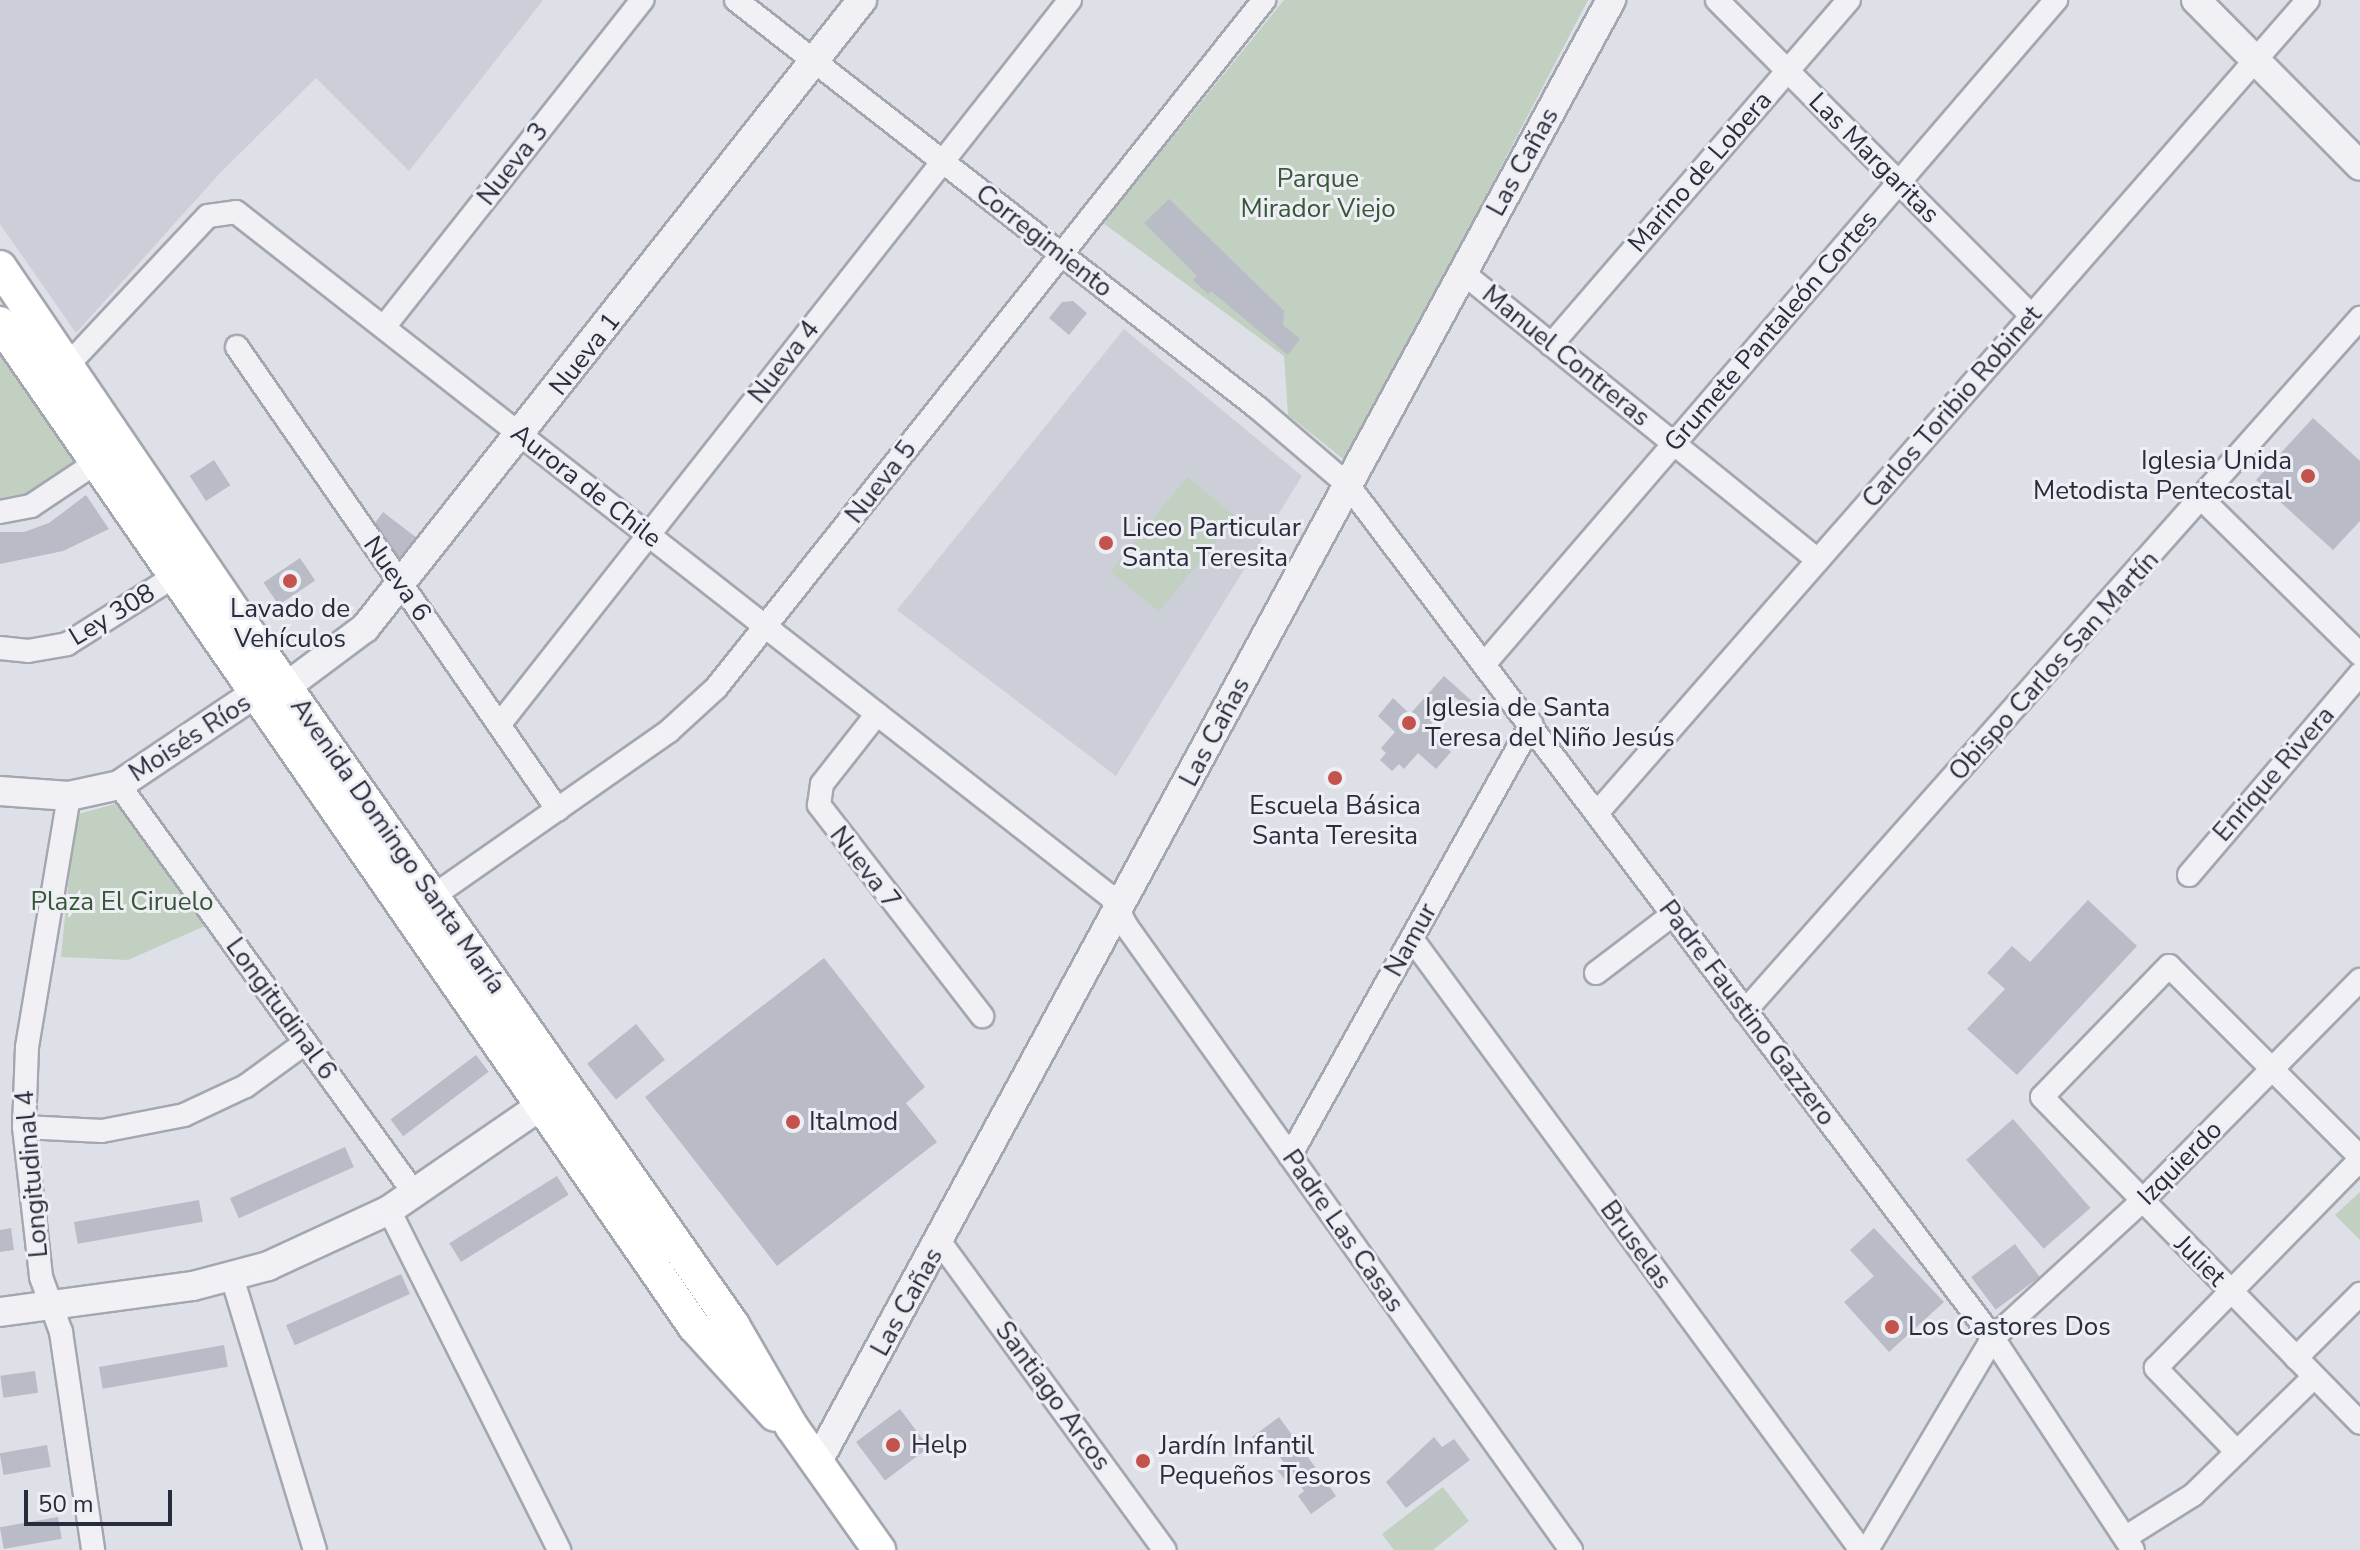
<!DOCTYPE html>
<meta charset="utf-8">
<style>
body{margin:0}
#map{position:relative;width:2360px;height:1550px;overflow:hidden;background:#dee0e7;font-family:"Nunito Sans",sans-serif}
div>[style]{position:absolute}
.built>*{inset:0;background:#cdcfd8}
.green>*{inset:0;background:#c1d0c0;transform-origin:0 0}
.building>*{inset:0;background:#b9bbc6;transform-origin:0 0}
.roads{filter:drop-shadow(2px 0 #a4a6b0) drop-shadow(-2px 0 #a4a6b0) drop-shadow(0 2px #a4a6b0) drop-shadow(0 -2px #a4a6b0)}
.minor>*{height:22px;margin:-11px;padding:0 11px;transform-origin:11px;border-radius:11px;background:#f1f1f5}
.tertiary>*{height:28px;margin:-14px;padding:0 14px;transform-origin:14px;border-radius:14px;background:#f1f1f5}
.secondary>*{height:32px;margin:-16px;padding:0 16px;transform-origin:16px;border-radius:16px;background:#fff}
.dots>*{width:22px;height:22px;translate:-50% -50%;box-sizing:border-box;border:4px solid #eeeff4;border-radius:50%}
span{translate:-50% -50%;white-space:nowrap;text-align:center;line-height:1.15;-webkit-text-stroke:6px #eeeff4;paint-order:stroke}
.street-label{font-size:26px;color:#292c3c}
.park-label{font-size:26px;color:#375738}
.poi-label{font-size:26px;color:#292c3c}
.right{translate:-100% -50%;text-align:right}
.left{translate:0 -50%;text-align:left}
.scale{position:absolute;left:24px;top:1490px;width:148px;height:36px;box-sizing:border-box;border:4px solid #292c3c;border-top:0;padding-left:10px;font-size:24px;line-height:28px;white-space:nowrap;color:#292c3c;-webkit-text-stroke:6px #eeeff4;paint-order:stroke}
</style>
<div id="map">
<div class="built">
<i style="clip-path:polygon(0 0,543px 0,409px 171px,316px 78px,220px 173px,76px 333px,0 224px)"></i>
<i style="clip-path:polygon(1124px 329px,1302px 476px,1116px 776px,897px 610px)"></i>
</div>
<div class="green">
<i style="clip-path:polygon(1284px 0,1588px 0,1347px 462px,1288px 415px,1284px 356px,1103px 223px)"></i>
<i style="clip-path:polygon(0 343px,79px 461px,35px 494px,0 501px)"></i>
<i style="left:1187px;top:477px;width:63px;height:122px;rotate:39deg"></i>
<i style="clip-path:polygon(122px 802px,205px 926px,128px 960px,61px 957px,75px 815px)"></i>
<i style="clip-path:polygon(2360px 1192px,2360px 1240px,2335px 1215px)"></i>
<i style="clip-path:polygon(1443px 1487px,1469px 1521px,1433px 1550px,1394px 1550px,1382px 1534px)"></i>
</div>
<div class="building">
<i style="clip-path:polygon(1169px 199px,1284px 311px,1283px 325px,1300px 339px,1288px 355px,1211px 291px,1208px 294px,1193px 280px,1197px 276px,1144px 223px)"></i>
<i style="clip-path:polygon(1073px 301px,1087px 313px,1069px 335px,1049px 318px,1062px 302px)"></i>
<i style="clip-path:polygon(2313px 418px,2360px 461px,2360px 521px,2333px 550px,2256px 480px)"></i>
<i style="left:214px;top:460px;width:30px;height:29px;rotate:57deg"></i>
<i style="clip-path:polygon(86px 495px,109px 529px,63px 551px,0 564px,0 532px,24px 532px,49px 523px)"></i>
<i style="clip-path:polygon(383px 512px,417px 538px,397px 563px,372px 527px)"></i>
<i style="left:300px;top:558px;width:27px;height:44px;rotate:56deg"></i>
<i style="clip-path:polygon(1444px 676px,1473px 702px,1467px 708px,1455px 697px,1427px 729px,1451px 752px,1436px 769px,1418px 753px,1404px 769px,1399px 764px,1392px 771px,1380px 760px,1386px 753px,1381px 748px,1395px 732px,1378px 716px,1393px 698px,1410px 714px)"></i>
<i style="clip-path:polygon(2088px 900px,2137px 946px,2017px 1075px,1967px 1029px,2005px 989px,1987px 973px,2012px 946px,2030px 962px)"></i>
<i style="clip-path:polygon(824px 958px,925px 1087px,906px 1103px,937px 1142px,777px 1266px,645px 1097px)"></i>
<i style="left:636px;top:1024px;width:46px;height:63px;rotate:51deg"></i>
<i style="left:476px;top:1055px;width:21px;height:107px;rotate:53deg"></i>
<i style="left:2013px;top:1119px;width:118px;height:62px;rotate:49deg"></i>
<i style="left:345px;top:1147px;width:22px;height:126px;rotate:66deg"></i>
<i style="left:557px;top:1176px;width:22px;height:127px;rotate:58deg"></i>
<i style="left:199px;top:1200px;width:22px;height:127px;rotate:80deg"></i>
<i style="clip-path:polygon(11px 1228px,14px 1250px,0 1252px,0 1230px)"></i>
<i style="clip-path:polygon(1874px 1228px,1944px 1302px,1889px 1352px,1844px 1302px,1874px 1276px,1850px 1250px)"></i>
<i style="left:2015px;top:1244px;width:41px;height:55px;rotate:53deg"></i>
<i style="left:401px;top:1274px;width:22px;height:126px;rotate:66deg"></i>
<i style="left:224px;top:1345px;width:22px;height:127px;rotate:80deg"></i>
<i style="left:35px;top:1371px;width:22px;height:35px;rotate:82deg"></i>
<i style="left:900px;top:1409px;width:48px;height:55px;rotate:53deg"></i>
<i style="clip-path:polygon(1279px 1417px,1336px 1496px,1311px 1514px,1298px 1496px,1304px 1491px,1293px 1476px,1286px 1481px,1277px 1470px,1285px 1464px,1276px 1452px,1268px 1458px,1252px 1437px)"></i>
<i style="clip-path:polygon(1434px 1437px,1442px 1447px,1454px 1439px,1470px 1460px,1406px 1508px,1386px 1482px)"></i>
<i style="left:47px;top:1445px;width:22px;height:48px;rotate:80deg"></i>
<i style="left:58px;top:1517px;width:22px;height:59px;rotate:80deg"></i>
</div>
<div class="roads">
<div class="minor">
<i style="left:736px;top:0;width:663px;rotate:38.01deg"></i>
<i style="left:1258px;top:408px;width:118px;rotate:40.5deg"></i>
<i style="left:1348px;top:485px;width:1069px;rotate:52.91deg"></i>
<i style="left:1993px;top:1338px;width:254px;rotate:56.6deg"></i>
<i style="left:1717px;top:0;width:446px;rotate:45.1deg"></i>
<i style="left:1462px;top:272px;width:458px;rotate:39deg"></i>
<i style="left:384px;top:327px;width:417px;rotate:-51.7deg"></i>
<i style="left:1551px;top:345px;width:456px;rotate:-49.2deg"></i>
<i style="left:237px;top:347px;width:563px;rotate:55.27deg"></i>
<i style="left:66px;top:367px;width:207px;rotate:-46.8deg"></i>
<i style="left:208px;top:216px;width:28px;rotate:-8deg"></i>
<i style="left:236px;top:212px;width:1111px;rotate:38.06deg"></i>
<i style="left:1111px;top:897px;width:34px;rotate:62deg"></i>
<i style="left:1127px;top:927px;width:765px;rotate:54.52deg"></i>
<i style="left:2202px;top:499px;width:221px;rotate:44.5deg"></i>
<i style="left:0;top:512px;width:32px;rotate:-11deg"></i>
<i style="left:31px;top:506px;width:79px;rotate:-33.7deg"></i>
<i style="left:0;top:648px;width:28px;rotate:6deg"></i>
<i style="left:28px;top:651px;width:40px;rotate:-10deg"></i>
<i style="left:67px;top:644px;width:128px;rotate:-32.2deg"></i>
<i style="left:1486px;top:662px;width:874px;rotate:-49.27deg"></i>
<i style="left:877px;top:714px;width:89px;rotate:128.2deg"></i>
<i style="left:822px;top:784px;width:21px;rotate:98deg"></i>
<i style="left:819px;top:805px;width:267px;rotate:52.3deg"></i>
<i style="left:499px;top:725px;width:923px;rotate:-51.78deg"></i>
<i style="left:119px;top:785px;width:505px;rotate:54.11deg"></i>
<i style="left:69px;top:796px;width:254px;rotate:99.5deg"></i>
<i style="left:27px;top:1047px;width:80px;rotate:92.1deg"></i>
<i style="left:24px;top:1127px;width:151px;rotate:83.5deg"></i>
<i style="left:41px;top:1277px;width:59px;rotate:70deg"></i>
<i style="left:61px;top:1332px;width:220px;rotate:81.6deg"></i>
<i style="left:1597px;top:813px;width:1080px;rotate:-48.83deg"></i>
<i style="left:2189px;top:875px;width:264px;rotate:-49.6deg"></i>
<i style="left:432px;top:897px;width:289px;rotate:-35deg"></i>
<i style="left:669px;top:731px;width:64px;rotate:-42.5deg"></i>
<i style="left:716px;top:688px;width:880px;rotate:-51.46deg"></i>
<i style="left:1412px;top:939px;width:758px;rotate:53.69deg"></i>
<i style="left:1596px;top:973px;width:96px;rotate:-37.3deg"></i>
<i style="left:1745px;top:1011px;width:927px;rotate:-48.41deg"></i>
<i style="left:24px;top:1127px;width:78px;rotate:2.9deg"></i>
<i style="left:102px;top:1131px;width:84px;rotate:-11deg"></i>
<i style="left:184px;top:1115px;width:68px;rotate:-25.1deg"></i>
<i style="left:246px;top:1086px;width:73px;rotate:-36.1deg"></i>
<i style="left:1290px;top:1156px;width:495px;rotate:-60.8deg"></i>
<i style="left:2360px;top:1157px;width:270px;rotate:-135deg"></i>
<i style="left:2169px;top:966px;width:182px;rotate:134.1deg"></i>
<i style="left:2042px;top:1097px;width:455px;rotate:45.7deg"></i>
<i style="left:389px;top:1210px;width:380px;rotate:63.4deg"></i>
<i style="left:940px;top:1242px;width:381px;rotate:53.9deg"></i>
<i style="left:232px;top:1277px;width:285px;rotate:73.1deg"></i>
<i style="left:2296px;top:1358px;width:91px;rotate:-45deg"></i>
<i style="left:2237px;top:1452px;width:117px;rotate:-134deg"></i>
<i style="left:2156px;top:1368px;width:291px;rotate:-45.6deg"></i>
<i style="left:2126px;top:1537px;width:79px;rotate:-32.1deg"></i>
<i style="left:2193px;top:1495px;width:169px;rotate:-44.3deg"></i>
<i style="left:1867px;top:1550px;width:247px;rotate:-59.3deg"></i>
<i style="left:1993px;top:1338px;width:201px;rotate:-42.6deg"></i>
<i style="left:2141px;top:1202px;width:312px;rotate:-45.4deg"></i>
</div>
<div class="tertiary">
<i style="left:2196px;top:0;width:233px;rotate:45.3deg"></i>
<i style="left:0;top:791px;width:69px;rotate:4.1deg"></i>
<i style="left:69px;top:796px;width:51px;rotate:-12.4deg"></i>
<i style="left:119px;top:785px;width:165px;rotate:-33.9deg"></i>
<i style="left:256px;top:693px;width:31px;rotate:-11deg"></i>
<i style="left:286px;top:687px;width:99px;rotate:-36.8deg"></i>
<i style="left:365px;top:628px;width:801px;rotate:-51.64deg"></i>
<i style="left:0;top:1312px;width:195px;rotate:-7.7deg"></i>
<i style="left:193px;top:1286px;width:78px;rotate:-14.9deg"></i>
<i style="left:268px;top:1266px;width:133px;rotate:-24.8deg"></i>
<i style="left:389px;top:1210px;width:205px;rotate:-34.5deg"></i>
<i style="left:817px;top:1463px;width:1665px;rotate:-61.51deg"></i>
</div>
<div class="secondary">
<i style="left:0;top:267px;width:470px;rotate:55.8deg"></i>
<i style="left:264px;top:656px;width:817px;rotate:54.97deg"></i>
<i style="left:733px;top:1325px;width:118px;rotate:60deg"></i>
<i style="left:792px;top:1427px;width:151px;rotate:54.7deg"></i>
<i style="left:0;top:323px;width:1220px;rotate:55.32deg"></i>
<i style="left:694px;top:1326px;width:120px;rotate:47.7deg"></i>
</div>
</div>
<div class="dots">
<i style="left:2308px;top:476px;background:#c3534c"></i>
<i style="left:1106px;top:543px;background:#c3534c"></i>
<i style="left:290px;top:581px;background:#c3534c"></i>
<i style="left:1409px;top:723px;background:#c3534c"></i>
<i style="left:1335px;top:778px;background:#c3534c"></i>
<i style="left:793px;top:1122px;background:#c3534c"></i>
<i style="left:1892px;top:1327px;background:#c3534c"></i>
<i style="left:893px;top:1445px;background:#c3534c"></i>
<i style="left:1143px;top:1461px;background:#c3534c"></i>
</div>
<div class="street-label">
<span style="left:1874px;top:158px;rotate:45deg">Las Margaritas</span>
<span style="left:1523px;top:162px;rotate:-61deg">Las Cañas</span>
<span style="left:513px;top:164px;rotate:-52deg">Nueva 3</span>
<span style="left:1700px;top:172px;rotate:-49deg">Marino de Lobera</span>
<span style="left:1044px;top:241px;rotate:38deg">Corregimiento</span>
<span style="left:1771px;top:331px;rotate:-49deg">Grumete Pantaleón Cortes</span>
<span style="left:585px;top:354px;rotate:-52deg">Nueva 1</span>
<span style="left:1566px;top:356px;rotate:39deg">Manuel Contreras</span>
<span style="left:784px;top:362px;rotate:-52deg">Nueva 4</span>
<span style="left:1952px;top:407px;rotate:-49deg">Carlos Toribio Robinet</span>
<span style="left:881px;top:482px;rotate:-52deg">Nueva 5</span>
<span style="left:586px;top:486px;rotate:38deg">Aurora de Chile</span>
<span style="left:397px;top:579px;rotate:55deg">Nueva 6</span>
<span style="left:112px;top:615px;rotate:-31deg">Ley 308</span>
<span style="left:2054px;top:666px;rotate:-48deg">Obispo Carlos San Martín</span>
<span style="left:1215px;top:732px;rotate:-62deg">Las Cañas</span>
<span style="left:190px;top:738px;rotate:-33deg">Moisés Ríos</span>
<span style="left:2274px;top:774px;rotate:-49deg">Enrique Rivera</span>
<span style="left:398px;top:846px;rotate:55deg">Avenida Domingo Santa María</span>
<span style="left:865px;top:868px;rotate:52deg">Nueva 7</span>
<span style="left:1411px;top:940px;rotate:-61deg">Namur</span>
<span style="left:281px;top:1009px;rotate:54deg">Longitudinal 6</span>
<span style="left:1747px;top:1013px;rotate:53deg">Padre Faustino Gazzero</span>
<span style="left:2180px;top:1163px;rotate:-45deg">Izquierdo</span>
<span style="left:32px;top:1174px;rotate:-95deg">Longitudinal 4</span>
<span style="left:1343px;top:1231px;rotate:55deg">Padre Las Casas</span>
<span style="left:1636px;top:1245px;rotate:54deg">Bruselas</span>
<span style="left:2200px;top:1261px;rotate:45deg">Juliet</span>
<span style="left:907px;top:1302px;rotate:-61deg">Las Cañas</span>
<span style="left:1053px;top:1396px;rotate:54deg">Santiago Arcos</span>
</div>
<div class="park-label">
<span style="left:1318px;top:194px">Parque<br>Mirador Viejo</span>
<span style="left:122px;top:902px">Plaza El Ciruelo</span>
</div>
<div class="poi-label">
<span class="right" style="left:2292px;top:476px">Iglesia Unida<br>Metodista Pentecostal</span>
<span class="left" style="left:1122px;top:543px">Liceo Particular<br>Santa Teresita</span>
<span style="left:290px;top:624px">Lavado de<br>Vehículos</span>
<span class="left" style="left:1425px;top:723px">Iglesia de Santa<br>Teresa del Niño Jesús</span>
<span style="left:1335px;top:821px">Escuela Básica<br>Santa Teresita</span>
<span class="left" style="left:809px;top:1122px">Italmod</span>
<span class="left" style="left:1908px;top:1327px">Los Castores Dos</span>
<span class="left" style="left:911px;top:1445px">Help</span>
<span class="left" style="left:1159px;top:1461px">Jardín Infantil<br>Pequeños Tesoros</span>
</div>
<div class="scale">50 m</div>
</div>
